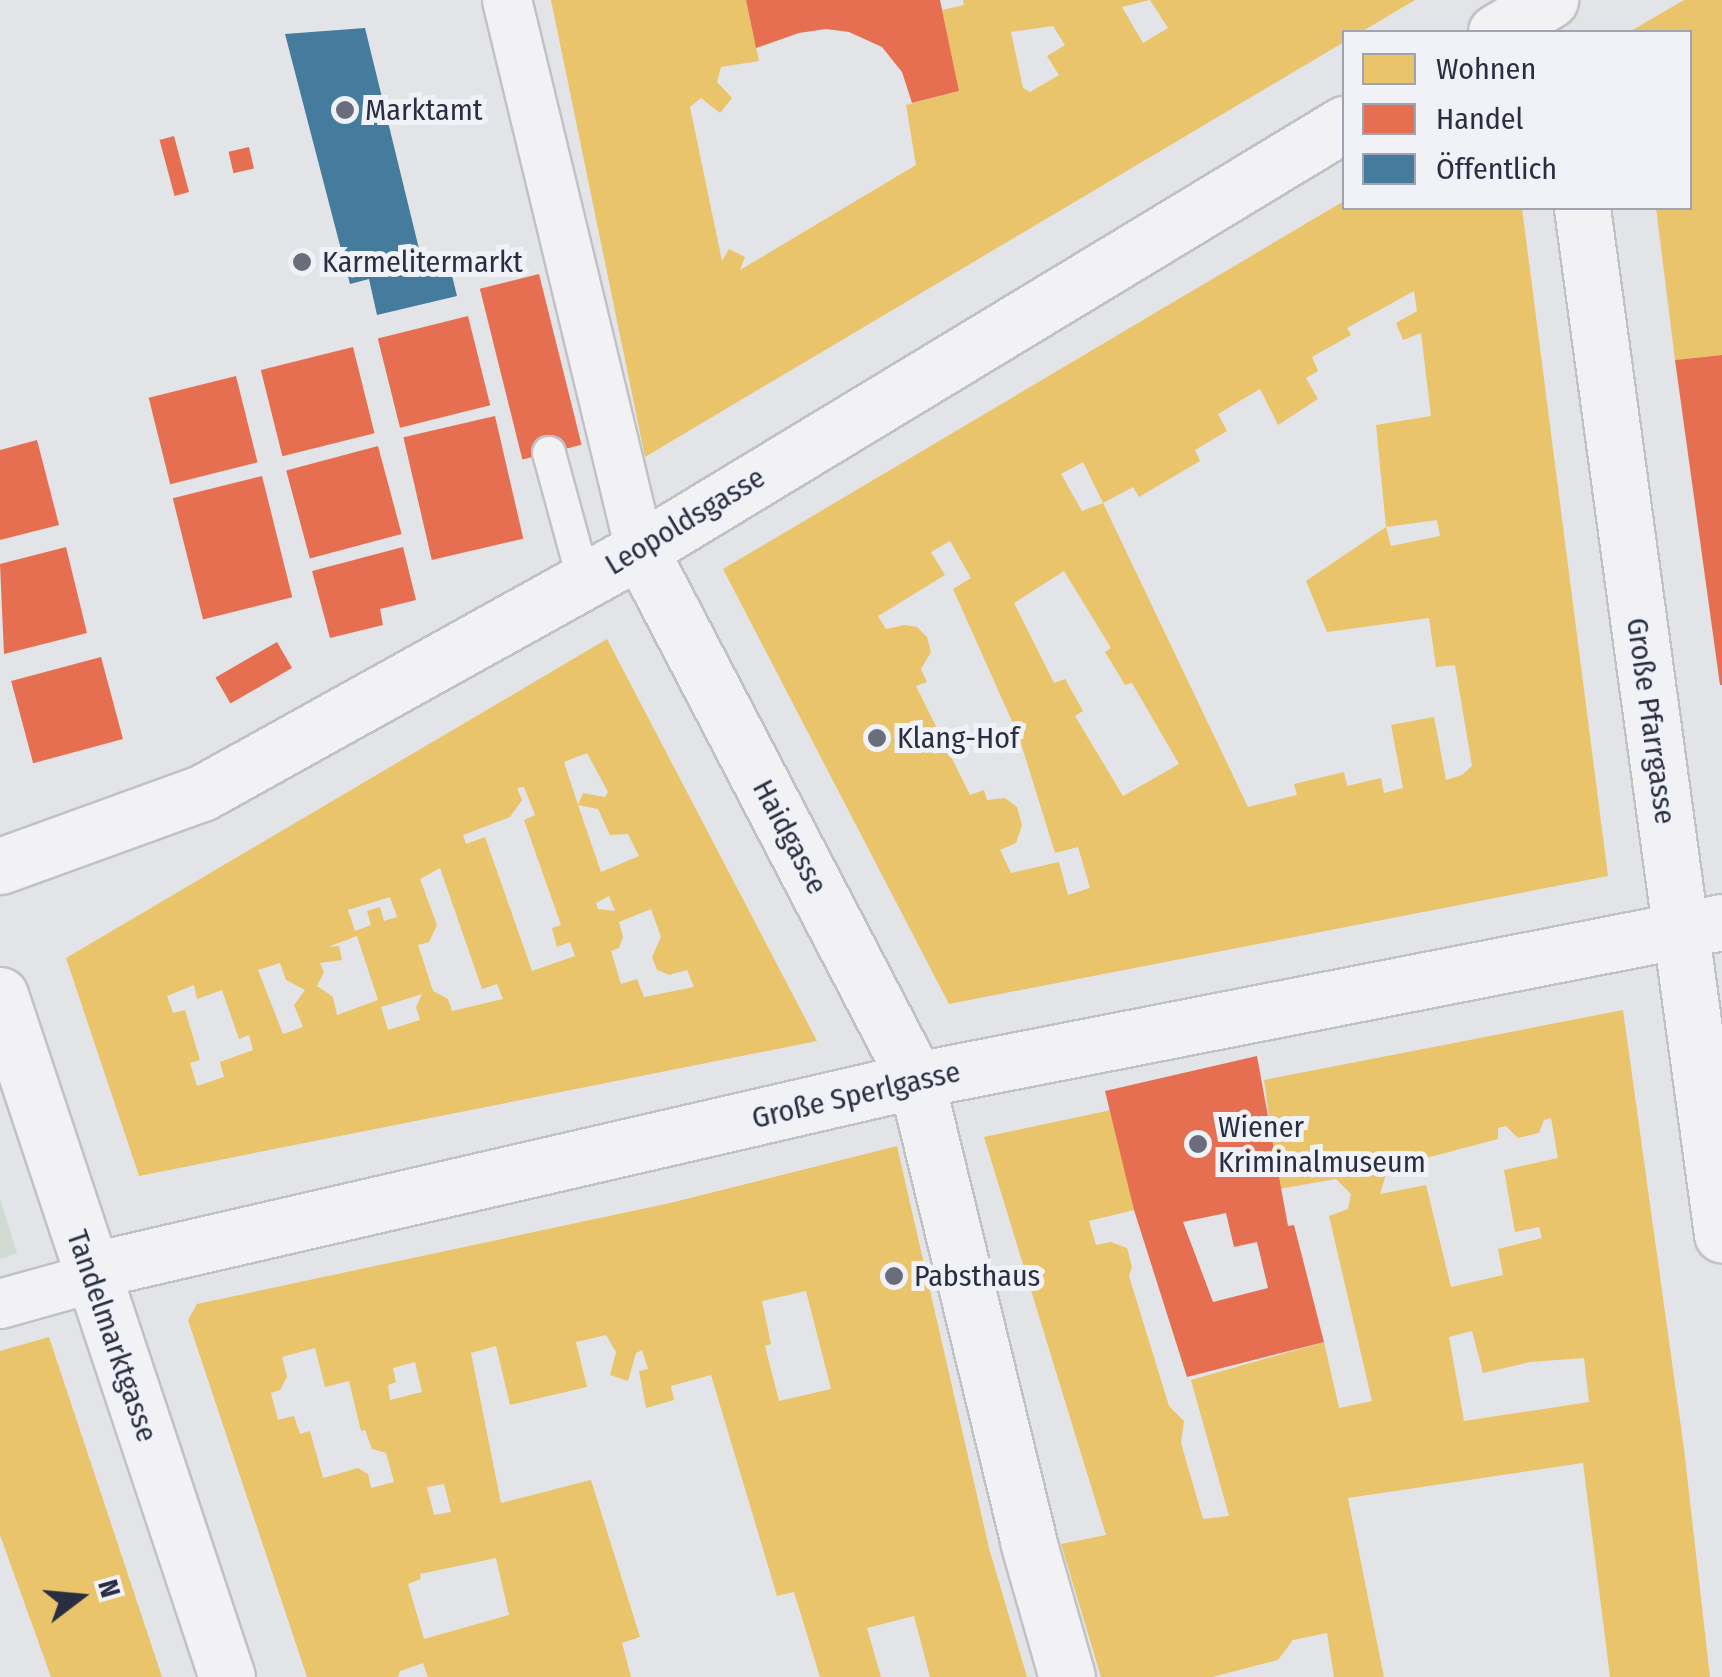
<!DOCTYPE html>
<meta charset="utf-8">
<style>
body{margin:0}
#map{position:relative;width:1722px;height:1677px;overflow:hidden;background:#e3e4e8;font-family:"Fira Sans Condensed",sans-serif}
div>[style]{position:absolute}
.green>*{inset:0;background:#d2dbd3}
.homes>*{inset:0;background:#e9c46a}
.shops>*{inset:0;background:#e76f51;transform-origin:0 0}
.public>*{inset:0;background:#457b9d}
.roads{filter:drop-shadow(2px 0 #c1c2c6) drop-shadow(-2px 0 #c1c2c6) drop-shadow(0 2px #c1c2c6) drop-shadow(0 -2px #c1c2c6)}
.service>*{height:32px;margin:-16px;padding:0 16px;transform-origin:16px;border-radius:16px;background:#f2f2f4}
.pedestrian>*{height:48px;margin:-24px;padding:0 24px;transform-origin:24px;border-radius:24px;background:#f2f2f4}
.minor>*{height:55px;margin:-27.5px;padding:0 27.5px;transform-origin:27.5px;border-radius:27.5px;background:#f2f2f4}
.dots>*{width:28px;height:28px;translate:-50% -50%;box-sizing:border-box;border:5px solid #f0f2f7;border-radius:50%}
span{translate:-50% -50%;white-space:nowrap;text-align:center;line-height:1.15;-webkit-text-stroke:10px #f0f2f7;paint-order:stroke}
.poi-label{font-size:30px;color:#292e42}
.left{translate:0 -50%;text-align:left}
.street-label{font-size:30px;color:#292e42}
.legend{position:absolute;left:1342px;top:30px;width:350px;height:180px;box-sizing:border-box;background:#f0f2f7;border:2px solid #a0a4af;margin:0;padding:12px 18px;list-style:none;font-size:30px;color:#292e42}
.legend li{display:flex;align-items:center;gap:20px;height:50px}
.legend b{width:50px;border:2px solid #a0a4af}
.north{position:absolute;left:30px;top:1547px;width:100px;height:100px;-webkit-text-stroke:8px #f0f2f7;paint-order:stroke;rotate:74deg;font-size:28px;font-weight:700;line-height:40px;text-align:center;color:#292e42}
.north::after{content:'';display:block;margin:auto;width:35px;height:45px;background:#292e42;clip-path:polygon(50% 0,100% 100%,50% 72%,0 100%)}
</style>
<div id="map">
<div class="green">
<i style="clip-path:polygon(0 1198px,17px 1253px,0 1259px)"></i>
</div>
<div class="homes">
<i style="clip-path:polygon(evenodd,551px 0,746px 0,759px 61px,721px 67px,717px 82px,732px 98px,720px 113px,701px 98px,690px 107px,722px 261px,729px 249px,745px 257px,740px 270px,916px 165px,906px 105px,959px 91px,942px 10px,964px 5px,963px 0,1150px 0,1122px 7px,1143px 43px,1168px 28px,1150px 0,1415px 0,1361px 32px,1344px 32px,1344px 42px,645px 457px,551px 0,1053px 26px,1065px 45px,1047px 56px,1059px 75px,1030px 92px,1023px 88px,1011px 32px,1053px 26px)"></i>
<i style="clip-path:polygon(1684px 0,1722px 0,1722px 355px,1675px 360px,1656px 208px,1690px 208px,1690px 32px,1629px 32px)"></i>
<i style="clip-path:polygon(evenodd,1344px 201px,1344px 208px,1522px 208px,1608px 876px,949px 1004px,723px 569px,1344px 201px,1414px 291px,1417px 311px,1396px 323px,1403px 340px,1421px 333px,1431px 416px,1376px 425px,1386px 527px,1437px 520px,1440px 536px,1391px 546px,1386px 527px,1306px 581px,1327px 632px,1429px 618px,1436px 667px,1455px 665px,1472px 766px,1462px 775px,1446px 780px,1434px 717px,1391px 725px,1403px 788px,1384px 793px,1381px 778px,1347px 786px,1344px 772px,1294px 784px,1297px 795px,1248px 807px,1103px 503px,1082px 511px,1061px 474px,1083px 462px,1103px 503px,1133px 487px,1139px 497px,1200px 461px,1195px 450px,1227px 431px,1218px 414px,1260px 389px,1278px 425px,1318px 399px,1306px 378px,1318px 371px,1312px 357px,1351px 335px,1347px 328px,1414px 291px,1344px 201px,950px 541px,971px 578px,953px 589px,1019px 737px,1055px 853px,1078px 847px,1090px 888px,1068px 895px,1059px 862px,1011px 873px,1000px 850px,1016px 843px,1022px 825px,1017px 807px,1005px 798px,987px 800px,984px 790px,970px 795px,916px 686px,927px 682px,921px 669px,931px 652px,927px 637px,917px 627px,905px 625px,886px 629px,878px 616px,945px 575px,931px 552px,950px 541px,1344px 201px,1064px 571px,1111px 648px,1105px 652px,1125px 685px,1132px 683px,1179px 764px,1123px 796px,1075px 716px,1083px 711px,1065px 679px,1054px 683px,1014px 603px,1064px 571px)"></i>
<i style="clip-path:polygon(evenodd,607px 639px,817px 1041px,139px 1176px,66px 958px,607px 639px,587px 753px,608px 792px,605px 797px,583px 793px,578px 805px,564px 762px,587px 753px,607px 639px,524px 787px,535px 815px,524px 820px,561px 925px,552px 928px,557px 947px,570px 942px,575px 956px,532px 971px,485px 837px,466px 844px,463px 835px,510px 817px,522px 800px,517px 788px,524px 787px,607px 639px,578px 805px,598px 809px,610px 835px,628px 834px,639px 856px,601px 872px,578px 805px,607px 639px,440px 868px,482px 989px,497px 984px,503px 999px,452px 1011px,448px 999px,433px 991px,418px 945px,429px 942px,437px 925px,420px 879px,440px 868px,607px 639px,609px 896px,615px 911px,598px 909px,596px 903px,609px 896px,607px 639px,390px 897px,397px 917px,384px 921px,380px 907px,367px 911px,371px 925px,355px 931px,348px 910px,390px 897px,607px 639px,651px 909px,661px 937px,652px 957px,657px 970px,669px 975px,687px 970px,694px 987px,644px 997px,637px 979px,621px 984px,611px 951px,619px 948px,623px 937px,619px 922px,651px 909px,607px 639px,357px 936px,378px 1000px,337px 1015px,333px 997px,317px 986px,324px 972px,320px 963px,342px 960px,339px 946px,328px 947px,357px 936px,607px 639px,280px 963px,286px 980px,305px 990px,294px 1005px,303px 1027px,283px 1034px,258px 970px,280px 963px,607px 639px,194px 985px,197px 999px,222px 990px,239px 1039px,249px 1035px,253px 1050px,220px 1062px,224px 1077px,197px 1086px,190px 1063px,200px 1060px,185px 1010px,173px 1013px,167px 996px,194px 985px,607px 639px,422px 994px,416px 1007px,420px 1020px,388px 1030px,381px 1007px,422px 994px)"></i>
<i style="clip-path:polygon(evenodd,1623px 1010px,1684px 1449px,1710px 1677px,1610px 1677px,1583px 1463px,1348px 1498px,1384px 1677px,1334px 1677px,1327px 1633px,1293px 1640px,1278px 1660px,1212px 1677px,1101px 1677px,1061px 1544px,1106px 1535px,984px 1137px,1111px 1110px,1134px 1210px,1089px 1221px,1096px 1245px,1111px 1242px,1127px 1248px,1132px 1267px,1129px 1276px,1169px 1406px,1184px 1421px,1181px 1443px,1203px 1519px,1229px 1516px,1191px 1380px,1324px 1342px,1339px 1408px,1372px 1401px,1329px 1216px,1348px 1209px,1351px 1194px,1336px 1179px,1279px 1189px,1264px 1080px,1623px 1010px,1551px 1118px,1558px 1158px,1504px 1170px,1515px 1232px,1539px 1227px,1542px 1238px,1498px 1249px,1503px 1275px,1451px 1287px,1426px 1185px,1380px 1194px,1388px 1168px,1498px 1139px,1498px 1128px,1506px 1126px,1518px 1138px,1539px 1133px,1544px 1120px,1551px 1118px,1623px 1010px,1472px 1331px,1483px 1373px,1530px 1362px,1584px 1358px,1589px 1402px,1464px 1421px,1449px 1337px,1472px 1331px)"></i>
<i style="clip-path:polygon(evenodd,897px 1146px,989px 1548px,1027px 1677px,930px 1677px,914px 1616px,867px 1628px,881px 1677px,820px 1677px,794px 1592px,777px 1596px,711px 1375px,671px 1386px,674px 1400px,646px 1408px,639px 1371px,648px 1369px,642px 1350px,636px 1353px,628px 1381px,610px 1375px,616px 1352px,606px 1335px,576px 1342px,587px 1387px,510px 1405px,496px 1346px,471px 1353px,501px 1503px,591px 1480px,640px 1637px,622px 1643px,631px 1677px,428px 1677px,423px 1663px,400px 1671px,398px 1677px,307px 1677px,188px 1320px,197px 1304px,670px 1203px,897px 1146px,806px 1291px,831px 1389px,779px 1401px,765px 1346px,771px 1344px,762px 1301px,806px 1291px,897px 1146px,315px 1348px,325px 1387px,349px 1381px,361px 1431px,365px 1430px,372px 1449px,386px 1453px,394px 1482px,371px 1488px,368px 1474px,358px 1468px,323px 1478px,310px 1431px,300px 1434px,294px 1416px,278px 1420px,271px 1393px,280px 1390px,287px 1377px,282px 1357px,315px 1348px,897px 1146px,415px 1362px,422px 1392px,390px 1400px,388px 1385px,396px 1382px,393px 1368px,415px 1362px,897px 1146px,444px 1484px,451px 1512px,434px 1515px,427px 1487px,444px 1484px,897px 1146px,496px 1558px,509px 1615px,424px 1639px,408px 1584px,421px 1579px,420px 1574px,496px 1558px)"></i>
<i style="clip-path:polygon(49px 1337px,162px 1677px,51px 1677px,0 1535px,0 1351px)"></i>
</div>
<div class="shops">
<i style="clip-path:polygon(746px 0,940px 0,959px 91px,912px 103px,902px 72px,882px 47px,849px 32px,826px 29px,799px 33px,756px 48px)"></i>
<i style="left:174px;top:136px;width:58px;height:15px;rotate:75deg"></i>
<i style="left:249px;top:147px;width:22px;height:21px;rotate:77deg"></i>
<i style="left:539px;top:274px;width:176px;height:61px;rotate:76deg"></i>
<i style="left:468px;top:316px;width:92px;height:93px;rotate:76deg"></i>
<i style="left:353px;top:347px;width:89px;height:95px;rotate:76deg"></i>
<i style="clip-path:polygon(1722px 355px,1722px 685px,1720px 685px,1675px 360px)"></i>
<i style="left:236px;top:376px;width:89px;height:90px;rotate:76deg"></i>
<i style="left:495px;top:416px;width:126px;height:94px;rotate:77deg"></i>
<i style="clip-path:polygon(37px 440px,59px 525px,0 540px,0 450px)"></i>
<i style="left:378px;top:446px;width:91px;height:95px;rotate:75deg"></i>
<i style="left:262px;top:476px;width:125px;height:92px;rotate:76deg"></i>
<i style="clip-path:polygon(66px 547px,87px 633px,4px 654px,0 564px)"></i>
<i style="clip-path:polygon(403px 547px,416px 600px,380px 609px,383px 625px,330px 638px,312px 571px)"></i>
<i style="left:277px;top:642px;width:30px;height:71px;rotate:60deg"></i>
<i style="left:101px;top:657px;width:85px;height:93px;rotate:75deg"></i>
<i style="clip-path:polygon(evenodd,1257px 1056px,1288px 1226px,1294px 1225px,1324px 1342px,1187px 1377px,1134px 1210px,1105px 1091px,1257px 1056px,1226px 1213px,1234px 1247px,1257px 1242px,1268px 1288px,1213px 1302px,1183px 1222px,1226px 1213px)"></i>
</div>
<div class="public">
<i style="clip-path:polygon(365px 28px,422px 261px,447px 255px,457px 296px,377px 315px,369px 279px,350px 284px,285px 34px)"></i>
</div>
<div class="roads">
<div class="service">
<i style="left:549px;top:453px;width:133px;rotate:74.7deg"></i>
</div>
<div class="pedestrian">
<i style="left:507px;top:0;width:566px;rotate:76.41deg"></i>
<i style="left:0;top:1304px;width:75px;rotate:-15.5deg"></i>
<i style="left:72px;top:1284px;width:21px;rotate:-37deg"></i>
</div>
<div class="minor">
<i style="left:1496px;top:32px;width:63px;rotate:-30.7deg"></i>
<i style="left:1582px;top:208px;width:1036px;rotate:82.23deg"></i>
<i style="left:640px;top:550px;width:598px;rotate:62.49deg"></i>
<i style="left:916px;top:1080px;width:474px;rotate:76.3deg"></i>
<i style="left:1028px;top:1541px;width:141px;rotate:74deg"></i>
<i style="left:0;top:866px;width:215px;rotate:-19.9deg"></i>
<i style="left:202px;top:793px;width:501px;rotate:-29.02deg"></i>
<i style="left:640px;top:550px;width:823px;rotate:-31.18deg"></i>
<i style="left:0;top:995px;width:719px;rotate:71.59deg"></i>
<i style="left:89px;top:1271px;width:849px;rotate:-13deg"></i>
<i style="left:916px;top:1080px;width:821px;rotate:-11.09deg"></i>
</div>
</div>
<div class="dots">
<i style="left:345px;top:110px;background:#6a6e7c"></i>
<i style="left:302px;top:262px;background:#6a6e7c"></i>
<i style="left:877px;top:738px;background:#6a6e7c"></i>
<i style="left:1198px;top:1144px;background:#6a6e7c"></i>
<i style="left:894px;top:1276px;background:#6a6e7c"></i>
</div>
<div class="poi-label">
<span class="left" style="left:365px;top:110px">Marktamt</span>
<span class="left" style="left:322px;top:262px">Karmelitermarkt</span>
<span class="left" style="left:897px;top:738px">Klang-Hof</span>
<span class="left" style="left:1218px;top:1144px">Wiener<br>Kriminalmuseum</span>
<span class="left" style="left:914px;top:1276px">Pabsthaus</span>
</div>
<div class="street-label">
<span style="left:685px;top:521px;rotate:-31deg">Leopoldsgasse</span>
<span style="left:1651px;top:721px;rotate:82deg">Große Pfarrgasse</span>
<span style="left:790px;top:837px;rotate:62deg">Haidgasse</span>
<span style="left:856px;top:1095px;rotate:-13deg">Große Sperlgasse</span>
<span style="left:112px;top:1336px;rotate:71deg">Tandelmarktgasse</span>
</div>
<ul class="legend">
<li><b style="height:28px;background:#e9c46a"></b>Wohnen</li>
<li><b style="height:28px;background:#e76f51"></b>Handel</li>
<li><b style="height:28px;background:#457b9d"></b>Öffentlich</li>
</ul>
<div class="north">N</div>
</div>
